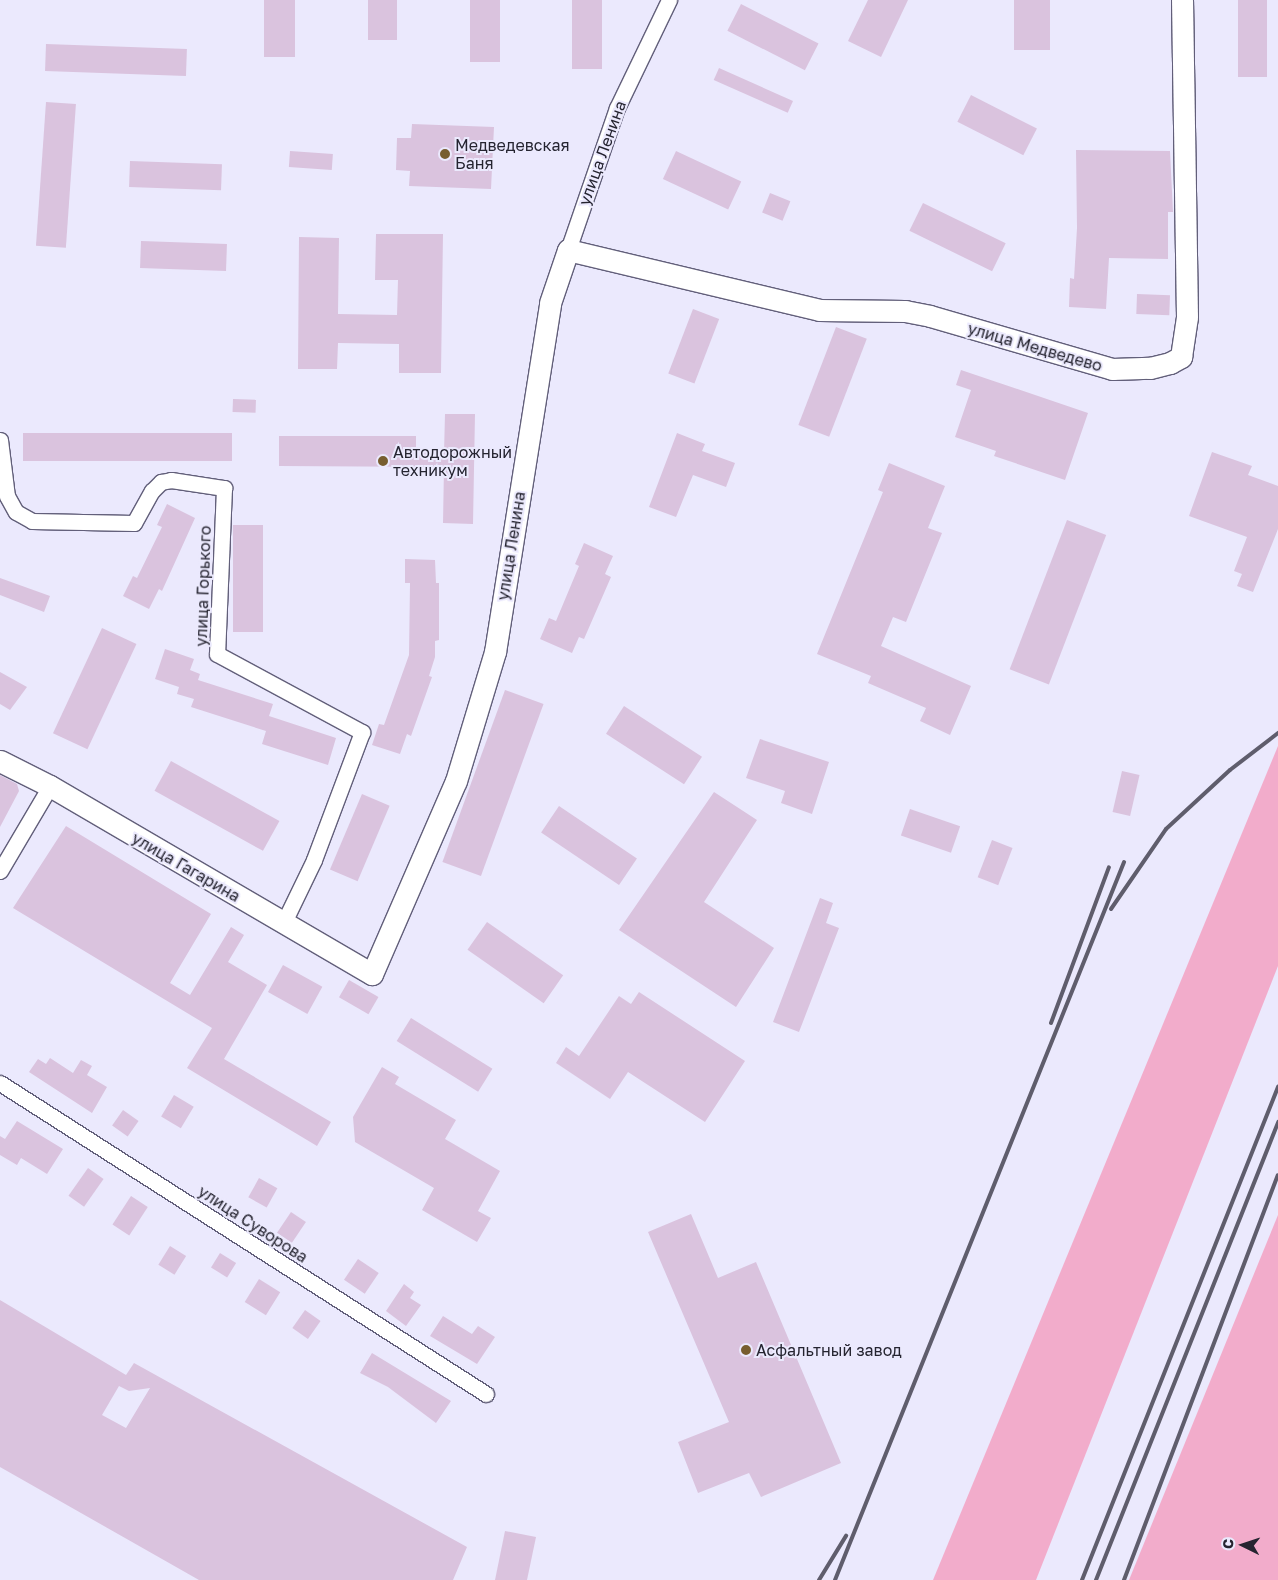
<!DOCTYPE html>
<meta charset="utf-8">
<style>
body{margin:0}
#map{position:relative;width:1278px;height:1580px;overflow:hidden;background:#ebe9fd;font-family:"Golos Text",sans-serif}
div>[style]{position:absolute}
.green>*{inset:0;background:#f2accb}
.building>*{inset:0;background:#dac3de;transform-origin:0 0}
.roads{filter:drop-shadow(1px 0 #625f7a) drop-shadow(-1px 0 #625f7a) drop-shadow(0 1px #625f7a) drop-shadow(0 -1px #625f7a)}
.street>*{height:15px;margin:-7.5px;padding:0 7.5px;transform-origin:7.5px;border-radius:7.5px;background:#fff}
.secondary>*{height:21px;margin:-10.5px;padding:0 10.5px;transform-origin:10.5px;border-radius:10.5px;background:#fff}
.rail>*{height:4px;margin:-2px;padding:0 2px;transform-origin:2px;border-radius:2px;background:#5f5d6c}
.dots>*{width:14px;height:14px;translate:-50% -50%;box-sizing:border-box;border:2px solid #ebe9fd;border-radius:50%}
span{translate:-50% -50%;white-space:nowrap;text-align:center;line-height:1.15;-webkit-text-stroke:4px #ebe9fd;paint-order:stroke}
.poi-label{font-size:16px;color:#252430}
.left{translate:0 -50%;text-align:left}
.street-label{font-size:16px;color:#252430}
.north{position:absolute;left:1218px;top:1520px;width:50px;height:50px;-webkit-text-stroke:4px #ebe9fd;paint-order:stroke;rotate:274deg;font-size:14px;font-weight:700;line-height:20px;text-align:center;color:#252430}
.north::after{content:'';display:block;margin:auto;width:18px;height:22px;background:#252430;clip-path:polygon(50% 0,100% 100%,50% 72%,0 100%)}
</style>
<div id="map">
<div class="green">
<i style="clip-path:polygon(1278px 746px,1278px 966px,1036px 1580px,933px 1580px)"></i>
<i style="clip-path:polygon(1278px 1215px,1278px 1580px,1129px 1580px)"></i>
</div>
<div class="building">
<i style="left:264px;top:0;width:31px;height:57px"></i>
<i style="left:368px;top:0;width:29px;height:40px"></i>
<i style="left:470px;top:0;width:30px;height:62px"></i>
<i style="left:572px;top:0;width:30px;height:69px"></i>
<i style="clip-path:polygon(868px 0,908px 0,881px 57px,848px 41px)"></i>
<i style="left:1014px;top:0;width:36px;height:50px"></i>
<i style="left:1238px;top:0;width:29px;height:77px"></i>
<i style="left:741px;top:4px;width:87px;height:30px;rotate:27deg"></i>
<i style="left:46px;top:44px;width:141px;height:27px;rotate:2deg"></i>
<i style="left:719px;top:68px;width:81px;height:13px;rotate:24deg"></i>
<i style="left:971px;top:95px;width:74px;height:30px;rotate:27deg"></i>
<i style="left:46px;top:102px;width:30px;height:144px;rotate:4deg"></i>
<i style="clip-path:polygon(412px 124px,494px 127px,491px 189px,409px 186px,410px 171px,396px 170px,397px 138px,411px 138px)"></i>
<i style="clip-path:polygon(1076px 150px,1170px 151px,1173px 212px,1168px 212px,1168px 259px,1109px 258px,1106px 309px,1069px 307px,1070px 278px,1074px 279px,1077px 228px)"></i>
<i style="left:290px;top:151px;width:43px;height:16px;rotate:4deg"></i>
<i style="left:676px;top:151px;width:72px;height:31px;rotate:25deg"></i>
<i style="left:130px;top:161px;width:92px;height:26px;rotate:2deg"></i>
<i style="left:770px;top:193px;width:22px;height:21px;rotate:22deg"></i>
<i style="left:923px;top:203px;width:92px;height:31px;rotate:26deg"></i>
<i style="clip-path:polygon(376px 234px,443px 234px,441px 373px,399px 373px,399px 344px,338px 343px,337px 369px,298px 369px,299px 237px,339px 238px,338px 314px,397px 315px,398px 280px,375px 280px)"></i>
<i style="left:141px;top:241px;width:86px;height:27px;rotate:2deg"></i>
<i style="left:1137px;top:294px;width:33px;height:20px;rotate:2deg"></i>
<i style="left:693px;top:309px;width:28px;height:69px;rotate:21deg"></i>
<i style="left:836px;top:327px;width:33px;height:105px;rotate:21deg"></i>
<i style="clip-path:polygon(961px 370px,1088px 413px,1065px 480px,994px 456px,996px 451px,955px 437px,971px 390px,956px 385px)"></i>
<i style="left:233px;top:399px;width:23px;height:13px;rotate:2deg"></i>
<i style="clip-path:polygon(445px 414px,475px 414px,473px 524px,443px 523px,444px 467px,279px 466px,279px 436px,416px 436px,416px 452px,444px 453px)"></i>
<i style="left:23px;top:433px;width:209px;height:28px"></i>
<i style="clip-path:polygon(677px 433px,705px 444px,702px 451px,735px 463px,726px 487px,693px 475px,676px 517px,649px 507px)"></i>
<i style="clip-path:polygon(1212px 452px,1252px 466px,1248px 475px,1278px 486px,1278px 529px,1253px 592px,1237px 586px,1242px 574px,1234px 571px,1247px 537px,1189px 516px)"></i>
<i style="clip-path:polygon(889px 463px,945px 486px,928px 528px,942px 533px,906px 622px,893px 617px,881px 646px,971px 686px,950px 735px,920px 721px,926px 708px,868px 683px,871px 676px,817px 654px,883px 492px,878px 490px)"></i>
<i style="clip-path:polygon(167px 504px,195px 518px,162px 591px,159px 589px,149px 609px,123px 596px,133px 576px,137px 578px,162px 527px,157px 525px)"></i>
<i style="left:1067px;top:520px;width:42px;height:160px;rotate:21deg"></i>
<i style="left:233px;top:525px;width:30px;height:107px"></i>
<i style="clip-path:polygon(584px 543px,613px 556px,605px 574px,611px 577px,584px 639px,579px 637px,572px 653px,540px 639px,549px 618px,556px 621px,579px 566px,575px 564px)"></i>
<i style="clip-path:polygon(405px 559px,435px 560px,436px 583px,439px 583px,439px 640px,435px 641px,435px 657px,429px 676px,432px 677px,411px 736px,407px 734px,400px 754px,372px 745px,379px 724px,384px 725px,409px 655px,410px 583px,405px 583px)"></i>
<i style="clip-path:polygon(0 578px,50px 596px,44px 612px,0 595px)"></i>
<i style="left:102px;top:628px;width:38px;height:116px;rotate:25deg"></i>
<i style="clip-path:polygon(165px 649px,194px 659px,190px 670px,200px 674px,198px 680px,273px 704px,269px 716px,336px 738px,328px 765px,262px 744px,266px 731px,191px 707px,194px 699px,177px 694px,179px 687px,155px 679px)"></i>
<i style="clip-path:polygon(0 672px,27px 687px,10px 710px,0 704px)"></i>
<i style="left:505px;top:690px;width:41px;height:183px;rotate:20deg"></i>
<i style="left:624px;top:706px;width:93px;height:33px;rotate:33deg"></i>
<i style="clip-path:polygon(760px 739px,829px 762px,812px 814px,781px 803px,785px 791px,746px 778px)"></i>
<i style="left:171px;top:761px;width:124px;height:34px;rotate:29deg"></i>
<i style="left:1122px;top:771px;width:18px;height:42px;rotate:13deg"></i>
<i style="clip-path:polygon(0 775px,17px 784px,19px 791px,0 827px)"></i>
<i style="clip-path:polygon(714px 792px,757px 820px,704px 902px,774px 948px,736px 1007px,619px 930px)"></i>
<i style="left:362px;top:794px;width:30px;height:82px;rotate:23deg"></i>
<i style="left:559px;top:806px;width:94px;height:32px;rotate:34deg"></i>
<i style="left:910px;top:809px;width:53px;height:28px;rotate:19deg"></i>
<i style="clip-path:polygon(66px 826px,211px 914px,170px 983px,190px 995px,231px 927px,244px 935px,228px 962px,267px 985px,224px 1059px,331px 1122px,317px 1146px,187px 1068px,212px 1028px,13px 908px)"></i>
<i style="left:992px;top:840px;width:22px;height:40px;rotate:21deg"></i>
<i style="clip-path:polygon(820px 898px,833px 903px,826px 923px,839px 928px,799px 1032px,773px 1022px)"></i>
<i style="left:487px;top:922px;width:93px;height:34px;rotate:35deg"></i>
<i style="left:283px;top:965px;width:45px;height:31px;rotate:29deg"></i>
<i style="left:349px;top:980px;width:34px;height:20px;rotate:30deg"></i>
<i style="clip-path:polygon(639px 992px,745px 1061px,705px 1122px,628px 1072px,610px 1099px,556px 1063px,566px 1047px,579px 1056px,619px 996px,631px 1004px)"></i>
<i style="left:411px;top:1018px;width:96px;height:27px;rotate:32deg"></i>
<i style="clip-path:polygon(50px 1058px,73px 1073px,81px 1060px,92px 1066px,87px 1075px,107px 1087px,92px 1113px,29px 1072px,38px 1059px,46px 1064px)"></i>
<i style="clip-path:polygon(382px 1067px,399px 1077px,395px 1084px,456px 1120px,445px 1139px,500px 1171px,478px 1211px,491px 1218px,477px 1242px,422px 1210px,434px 1188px,355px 1142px,353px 1117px)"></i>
<i style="left:174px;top:1095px;width:23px;height:25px;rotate:31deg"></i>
<i style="left:123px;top:1110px;width:19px;height:19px;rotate:35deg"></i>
<i style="clip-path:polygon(17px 1121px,63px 1149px,47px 1174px,21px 1158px,17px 1165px,0 1155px,0 1136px,5px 1139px)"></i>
<i style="left:88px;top:1168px;width:19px;height:34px;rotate:35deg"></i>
<i style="left:259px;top:1178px;width:21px;height:22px;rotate:29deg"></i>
<i style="left:131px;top:1196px;width:20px;height:34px;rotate:33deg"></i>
<i style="left:291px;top:1212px;width:18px;height:25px;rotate:34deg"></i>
<i style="clip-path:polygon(691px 1214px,718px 1278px,756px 1262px,841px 1463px,761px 1497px,749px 1473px,698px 1493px,678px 1442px,729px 1422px,648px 1232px)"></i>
<i style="left:170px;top:1246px;width:19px;height:22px;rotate:32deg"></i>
<i style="left:220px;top:1253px;width:19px;height:17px;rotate:32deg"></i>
<i style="left:358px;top:1259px;width:25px;height:25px;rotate:34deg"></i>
<i style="left:259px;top:1279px;width:25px;height:27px;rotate:32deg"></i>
<i style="clip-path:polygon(404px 1284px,414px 1292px,410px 1298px,421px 1305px,406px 1326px,386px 1311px)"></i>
<i style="clip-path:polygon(evenodd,0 1300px,126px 1375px,134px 1363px,467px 1547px,453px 1580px,199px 1580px,0 1467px,0 1300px,119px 1386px,129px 1391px,150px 1388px,126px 1428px,102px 1415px,119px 1386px)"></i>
<i style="left:305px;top:1310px;width:19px;height:22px;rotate:35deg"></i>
<i style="clip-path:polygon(443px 1316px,472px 1334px,478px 1326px,495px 1337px,477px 1364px,430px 1336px)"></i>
<i style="clip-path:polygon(372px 1353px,451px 1401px,436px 1423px,388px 1387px,360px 1373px)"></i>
<i style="clip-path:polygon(505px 1531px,536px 1537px,527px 1580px,495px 1580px)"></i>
</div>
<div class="roads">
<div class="street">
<i style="left:568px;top:250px;width:150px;rotate:-71deg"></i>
<i style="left:617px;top:108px;width:120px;rotate:-64.3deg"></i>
<i style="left:0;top:440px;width:56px;rotate:82.9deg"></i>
<i style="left:7px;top:496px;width:18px;rotate:61deg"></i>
<i style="left:16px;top:512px;width:18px;rotate:29deg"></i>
<i style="left:32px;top:521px;width:102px;rotate:1.1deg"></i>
<i style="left:134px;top:523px;width:37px;rotate:-61deg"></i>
<i style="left:152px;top:491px;width:13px;rotate:-45deg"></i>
<i style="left:161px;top:482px;width:10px;rotate:-11deg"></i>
<i style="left:171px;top:480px;width:54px;rotate:8.6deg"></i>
<i style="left:224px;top:488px;width:166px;rotate:92.4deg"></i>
<i style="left:217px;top:654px;width:165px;rotate:28.3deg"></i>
<i style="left:362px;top:732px;width:137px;rotate:110.6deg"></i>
<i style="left:314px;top:860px;width:69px;rotate:115.8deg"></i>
<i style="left:0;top:871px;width:99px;rotate:-59.5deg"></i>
<i style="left:0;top:1083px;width:577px;rotate:32.62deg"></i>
</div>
<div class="secondary">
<i style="left:0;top:761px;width:56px;rotate:26.6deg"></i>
<i style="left:50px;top:786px;width:373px;rotate:30.3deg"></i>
<i style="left:372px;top:974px;width:210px;rotate:-66.5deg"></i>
<i style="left:456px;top:781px;width:135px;rotate:-73.2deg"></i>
<i style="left:495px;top:652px;width:353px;rotate:-81deg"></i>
<i style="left:550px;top:303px;width:56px;rotate:-71.2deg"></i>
<i style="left:568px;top:250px;width:258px;rotate:13.4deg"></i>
<i style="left:819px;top:310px;width:86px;rotate:0.7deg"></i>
<i style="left:905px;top:311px;width:25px;rotate:11deg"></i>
<i style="left:930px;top:316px;width:190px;rotate:16.2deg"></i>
<i style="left:1112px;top:369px;width:38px;rotate:-2deg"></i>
<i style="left:1150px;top:368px;width:21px;rotate:-14deg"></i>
<i style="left:1170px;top:363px;width:13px;rotate:-29deg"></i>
<i style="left:1181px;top:357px;width:40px;rotate:-81.5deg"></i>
<i style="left:1187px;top:317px;width:317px;rotate:-90.9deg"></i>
</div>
</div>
<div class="rail">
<i style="left:1111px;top:909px;width:97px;rotate:-55.5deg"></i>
<i style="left:1166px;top:829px;width:87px;rotate:-42.7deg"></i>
<i style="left:1230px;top:770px;width:61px;rotate:-37.6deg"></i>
<i style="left:1051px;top:1023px;width:166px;rotate:-69.6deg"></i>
<i style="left:819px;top:1580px;width:52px;rotate:-58.5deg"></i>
<i style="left:835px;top:1580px;width:774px;rotate:-68.07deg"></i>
<i style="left:1082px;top:1580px;width:531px;rotate:-68.32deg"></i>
<i style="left:1096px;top:1580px;width:493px;rotate:-68.3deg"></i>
<i style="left:1124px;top:1580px;width:433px;rotate:-69.2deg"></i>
</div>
<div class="dots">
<i style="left:445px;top:154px;background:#775d2f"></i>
<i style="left:383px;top:461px;background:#775d2f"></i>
<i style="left:746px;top:1350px;background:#775d2f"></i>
</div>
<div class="poi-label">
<span class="left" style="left:455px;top:154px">Медведевская<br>Баня</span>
<span class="left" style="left:393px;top:461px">Автодорожный<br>техникум</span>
<span class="left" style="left:756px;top:1350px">Асфальтный завод</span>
</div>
<div class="street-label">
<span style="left:602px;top:153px;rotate:-70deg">улица Ленина</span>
<span style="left:1035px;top:347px;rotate:16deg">улица Медведево</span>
<span style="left:511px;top:546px;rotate:-81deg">улица Ленина</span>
<span style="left:203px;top:586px;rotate:-88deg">улица Горького</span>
<span style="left:186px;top:867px;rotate:30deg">улица Гагарина</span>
<span style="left:253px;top:1224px;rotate:33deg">улица Суворова</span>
</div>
<div class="north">С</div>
</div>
